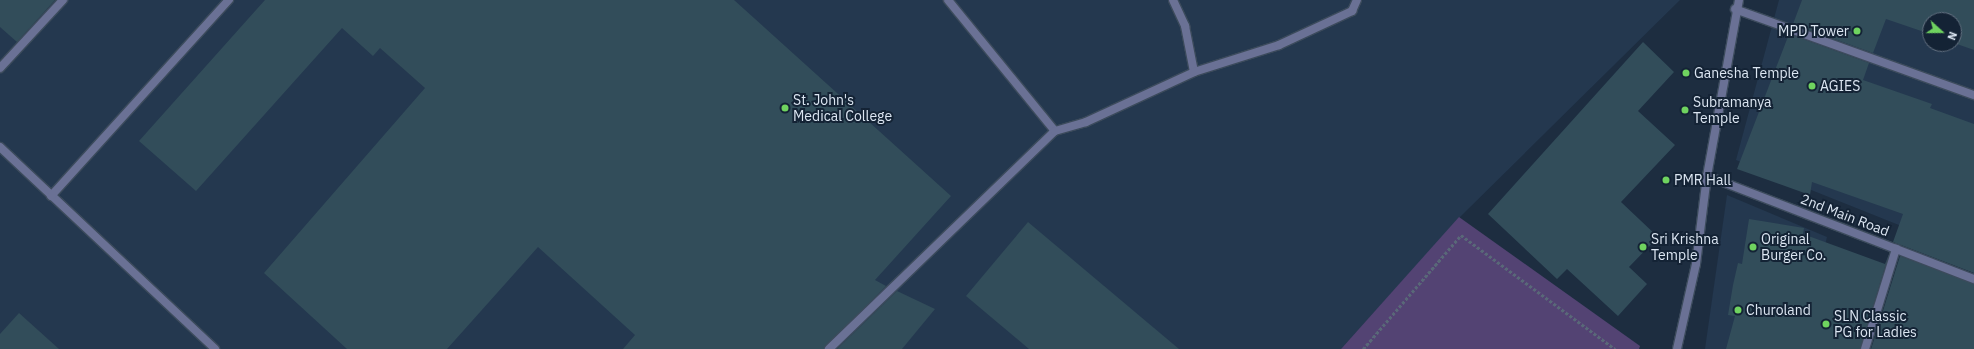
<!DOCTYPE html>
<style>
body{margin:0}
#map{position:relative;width:1974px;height:349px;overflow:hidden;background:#1d2d40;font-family:"IBM Plex Sans",sans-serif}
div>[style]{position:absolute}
.built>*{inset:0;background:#24384f}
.green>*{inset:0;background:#534373}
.building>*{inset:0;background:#324d5a}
.path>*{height:2.5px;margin-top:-1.25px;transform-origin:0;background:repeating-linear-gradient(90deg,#596878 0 3px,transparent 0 5px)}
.roads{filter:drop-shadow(1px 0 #3c4b5c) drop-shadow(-1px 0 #3c4b5c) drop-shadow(0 1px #3c4b5c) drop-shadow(0 -1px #3c4b5c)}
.service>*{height:8px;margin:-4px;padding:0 4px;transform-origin:4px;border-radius:4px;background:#6a7195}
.minor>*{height:8px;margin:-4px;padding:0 4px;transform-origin:4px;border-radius:4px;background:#6a7195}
.tertiary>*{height:8px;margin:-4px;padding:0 4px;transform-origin:4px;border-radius:4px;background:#6a7195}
.dots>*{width:11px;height:11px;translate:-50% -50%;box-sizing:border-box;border:2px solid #142335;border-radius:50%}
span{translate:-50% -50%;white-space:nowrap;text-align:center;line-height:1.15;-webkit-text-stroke:4px #142335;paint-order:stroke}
.poi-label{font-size:14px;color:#dce6f2}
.right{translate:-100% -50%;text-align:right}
.left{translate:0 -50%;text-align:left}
.street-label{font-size:14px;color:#dce6f2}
.north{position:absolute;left:1922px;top:12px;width:40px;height:40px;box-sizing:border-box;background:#142335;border:1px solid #647181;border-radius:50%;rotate:111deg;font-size:11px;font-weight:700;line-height:16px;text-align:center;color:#dce6f2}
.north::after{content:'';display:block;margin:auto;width:14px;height:18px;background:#6fd35f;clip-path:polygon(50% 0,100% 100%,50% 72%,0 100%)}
</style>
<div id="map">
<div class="built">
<i style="clip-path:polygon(0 0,1680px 0,1460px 217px,1341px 349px,0 349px)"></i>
<i style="clip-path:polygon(evenodd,1779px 0,1974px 0,1974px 255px,1736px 160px,1779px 0,1930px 20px,1954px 20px,1954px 44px,1930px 44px,1930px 20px)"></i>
<i style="clip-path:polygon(1727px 195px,1827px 237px,1799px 349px,1705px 349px)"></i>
</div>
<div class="green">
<i style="clip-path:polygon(1459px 217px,1640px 346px,1639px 349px,1341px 349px)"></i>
</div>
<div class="building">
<i style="clip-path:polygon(0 0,55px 0,17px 42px,0 27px)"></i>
<i style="clip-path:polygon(265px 0,734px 0,951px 196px,875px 280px,886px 286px,824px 349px,623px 349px,635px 335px,538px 247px,447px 349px,347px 349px,264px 273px,425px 88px,380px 48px,373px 56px,342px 28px,196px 191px,139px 141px)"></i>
<i style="clip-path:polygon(1802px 0,1974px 0,1974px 50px,1954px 43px,1954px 20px,1930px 20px,1930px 34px,1886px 19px,1873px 53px,1793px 24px)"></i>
<i style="clip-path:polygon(1789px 34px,1869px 63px,1863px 80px,1932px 104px,1930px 108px,1974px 124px,1974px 273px,1893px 242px,1903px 214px,1812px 182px,1810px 195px,1737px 169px)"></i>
<i style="clip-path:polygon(1643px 42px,1674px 72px,1638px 111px,1675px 145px,1621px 202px,1658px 237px,1629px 267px,1647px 284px,1618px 316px,1567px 269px,1557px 279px,1488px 214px)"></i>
<i style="clip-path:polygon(1749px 219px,1804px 228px,1803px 234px,1885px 264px,1889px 254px,1860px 349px,1726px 349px,1735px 316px,1728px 315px,1733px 285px,1738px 263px,1742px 264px)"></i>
<i style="clip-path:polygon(1028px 222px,1179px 349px,1029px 349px,966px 296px)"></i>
<i style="clip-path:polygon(1900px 256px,1974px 284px,1974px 349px,1871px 349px)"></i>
<i style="clip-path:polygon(897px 291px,935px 309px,902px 349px,837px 349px)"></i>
<i style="clip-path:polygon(19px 313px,59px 349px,0 349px,0 334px)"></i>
</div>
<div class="path">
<i style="left:1363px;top:349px;width:150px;rotate:-49.3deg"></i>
<i style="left:1461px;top:235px;width:192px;rotate:36.5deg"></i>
</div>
<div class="roads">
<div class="service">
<i style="left:948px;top:0;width:169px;rotate:50.8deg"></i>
<i style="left:1173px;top:0;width:29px;rotate:65deg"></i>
<i style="left:1185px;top:26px;width:47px;rotate:78.9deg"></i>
<i style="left:0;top:68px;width:93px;rotate:-47.2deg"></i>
<i style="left:0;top:147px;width:295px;rotate:43.2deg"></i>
<i style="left:51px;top:196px;width:265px;rotate:-47.8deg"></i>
<i style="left:829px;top:349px;width:314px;rotate:-44deg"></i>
<i style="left:1055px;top:131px;width:32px;rotate:-16deg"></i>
<i style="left:1086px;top:122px;width:119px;rotate:-24.8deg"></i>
<i style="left:1194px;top:72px;width:89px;rotate:-17.6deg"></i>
<i style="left:1279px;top:45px;width:81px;rotate:-25deg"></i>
<i style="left:1352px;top:11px;width:12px;rotate:-66deg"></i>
</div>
<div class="minor">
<i style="left:1735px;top:9px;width:254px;rotate:19.8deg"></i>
<i style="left:1707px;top:176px;width:286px;rotate:21.1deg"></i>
<i style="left:1865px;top:349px;width:105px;rotate:-72.8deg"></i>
</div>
<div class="tertiary">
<i style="left:1677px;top:349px;width:87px;rotate:-77.4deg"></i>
<i style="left:1696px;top:264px;width:89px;rotate:-82.9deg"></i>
<i style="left:1707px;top:176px;width:179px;rotate:-79.7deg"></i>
</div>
</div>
<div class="dots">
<i style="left:1857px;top:31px;background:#6fd35f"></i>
<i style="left:1686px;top:73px;background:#6fd35f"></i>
<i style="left:1812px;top:86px;background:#6fd35f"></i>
<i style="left:785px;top:108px;background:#6fd35f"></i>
<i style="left:1685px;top:110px;background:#6fd35f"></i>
<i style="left:1666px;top:180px;background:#6fd35f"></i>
<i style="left:1643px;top:247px;background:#6fd35f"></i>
<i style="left:1753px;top:247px;background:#6fd35f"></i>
<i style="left:1738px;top:310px;background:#6fd35f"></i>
<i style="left:1826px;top:324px;background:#6fd35f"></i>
</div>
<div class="poi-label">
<span class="right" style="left:1849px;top:31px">MPD Tower</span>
<span class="left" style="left:1694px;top:73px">Ganesha Temple</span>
<span class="left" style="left:1820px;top:86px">AGIES</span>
<span class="left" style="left:793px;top:108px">St. John's<br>Medical College</span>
<span class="left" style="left:1693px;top:110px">Subramanya<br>Temple</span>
<span class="left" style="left:1674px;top:180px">PMR Hall</span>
<span class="left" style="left:1651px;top:247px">Sri Krishna<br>Temple</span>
<span class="left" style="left:1761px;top:247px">Original<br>Burger Co.</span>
<span class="left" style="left:1746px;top:310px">Churoland</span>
<span class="left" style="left:1834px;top:324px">SLN Classic<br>PG for Ladies</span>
</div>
<div class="street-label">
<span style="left:1845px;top:215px;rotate:21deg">2nd Main Road</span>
</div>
<div class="north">N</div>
</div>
